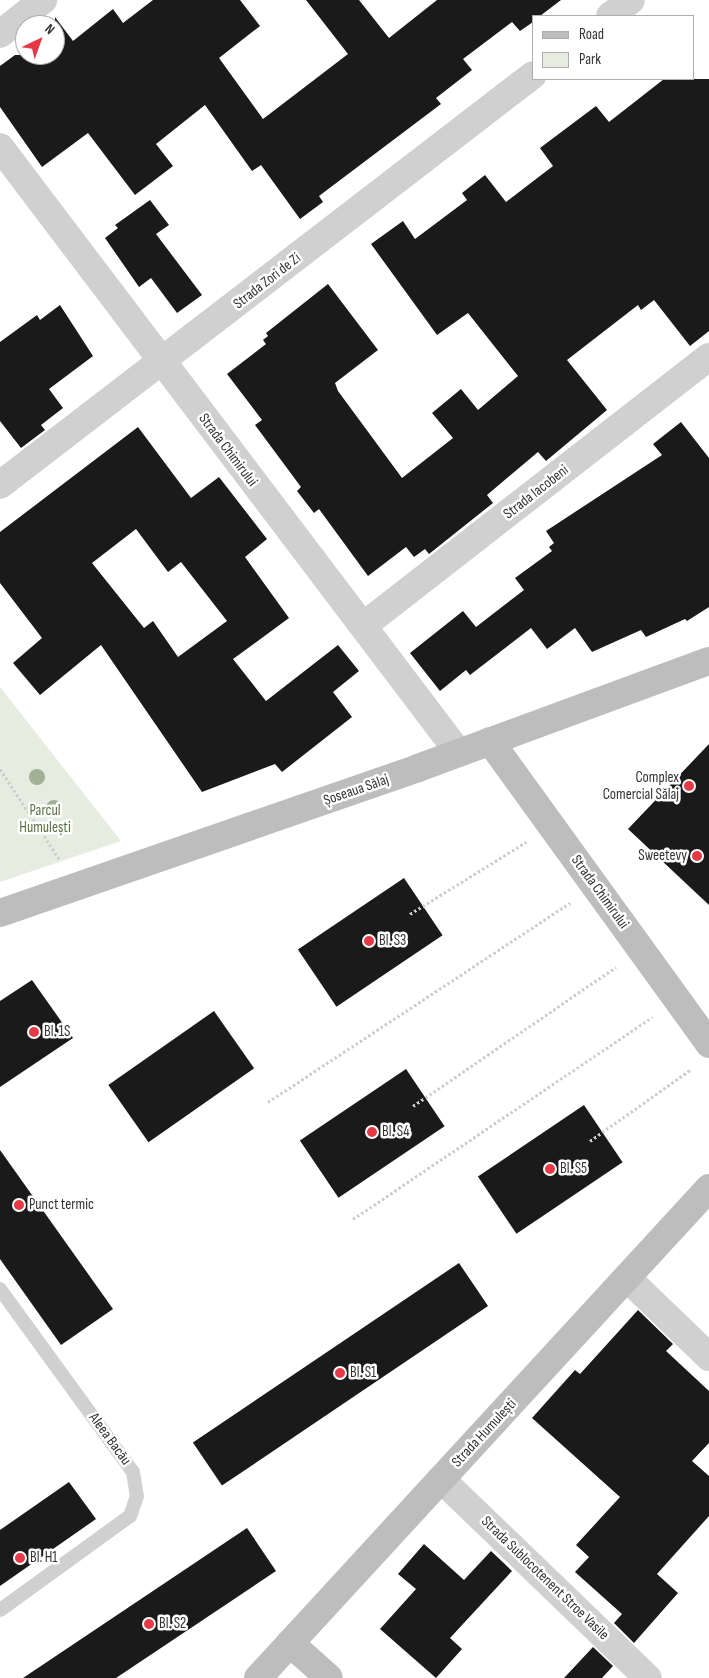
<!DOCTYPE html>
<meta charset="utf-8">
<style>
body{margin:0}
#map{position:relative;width:709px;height:1678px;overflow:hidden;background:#fff;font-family:"Sofia Sans Condensed",sans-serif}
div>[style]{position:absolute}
.green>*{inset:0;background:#e6ecdf}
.building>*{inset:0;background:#1a1a1a;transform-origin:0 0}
.path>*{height:3px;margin-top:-1.5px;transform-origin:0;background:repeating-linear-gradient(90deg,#cdcdcd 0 2.5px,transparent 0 5px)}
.lane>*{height:14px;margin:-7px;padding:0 7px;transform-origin:7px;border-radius:7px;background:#d0d0d0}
.street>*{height:28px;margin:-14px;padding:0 14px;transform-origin:14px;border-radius:14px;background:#d0d0d0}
.secondary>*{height:28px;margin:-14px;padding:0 14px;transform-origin:14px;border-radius:14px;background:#bdbdbd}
.trees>*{width:16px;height:16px;margin:-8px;border-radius:50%;background:#a2b095}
.dots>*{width:14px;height:14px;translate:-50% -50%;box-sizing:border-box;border:2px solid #fff;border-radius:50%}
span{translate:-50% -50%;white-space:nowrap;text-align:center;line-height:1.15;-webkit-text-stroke:5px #fff;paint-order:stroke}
.street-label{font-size:15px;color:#333}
.poi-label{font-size:15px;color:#333}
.right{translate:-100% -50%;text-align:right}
.left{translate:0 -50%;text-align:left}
.park-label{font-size:15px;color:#56703f}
.legend{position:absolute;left:532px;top:15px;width:162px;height:65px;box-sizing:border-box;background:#fff;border:1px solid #adadad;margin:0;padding:6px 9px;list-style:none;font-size:15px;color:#333}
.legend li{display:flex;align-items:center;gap:10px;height:25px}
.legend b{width:25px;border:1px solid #adadad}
.north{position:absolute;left:15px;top:15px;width:50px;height:50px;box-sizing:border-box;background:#fff;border:1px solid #adadad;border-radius:50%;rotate:42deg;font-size:14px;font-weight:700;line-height:20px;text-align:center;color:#333}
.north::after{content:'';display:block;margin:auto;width:18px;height:22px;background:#e63946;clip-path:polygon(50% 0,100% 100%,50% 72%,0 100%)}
</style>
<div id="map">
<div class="green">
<i style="clip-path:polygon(0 687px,121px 841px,0 882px)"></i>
</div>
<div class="building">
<i style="clip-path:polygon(153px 0,240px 0,260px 26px,219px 58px,263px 119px,348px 54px,306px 0,359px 0,389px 38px,437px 0,561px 0,540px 16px,533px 16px,533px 22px,520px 31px,512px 22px,463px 59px,472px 70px,436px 98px,441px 104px,319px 196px,323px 202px,300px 219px,261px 165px,252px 171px,205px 105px,156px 144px,173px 166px,135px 195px,88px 133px,42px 167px,0 107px,0 66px,15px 55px,55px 55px,55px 17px,73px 41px,113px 9px,123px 23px)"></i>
<i style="clip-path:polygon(664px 79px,709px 79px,709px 331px,690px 346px,654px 300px,641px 310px,638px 305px,567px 360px,607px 410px,546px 461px,538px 452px,487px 495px,493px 503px,429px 554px,425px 549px,414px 557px,406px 547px,368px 576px,319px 509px,314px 513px,297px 491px,301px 487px,255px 425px,262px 420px,227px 374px,266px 344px,263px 340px,268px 336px,266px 333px,328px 284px,378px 350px,335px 383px,338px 391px,402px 478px,453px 438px,432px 413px,461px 389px,478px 410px,518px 376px,468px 313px,437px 335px,371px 244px,403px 221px,415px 239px,467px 200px,462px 193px,485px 175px,506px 202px,553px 166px,540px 148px,596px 106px,609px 122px)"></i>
<i style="clip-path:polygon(150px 200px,169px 225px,156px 234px,202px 295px,177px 313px,151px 278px,139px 287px,105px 238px,118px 228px,115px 225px)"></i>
<i style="clip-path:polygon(60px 305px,93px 356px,49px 389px,63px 408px,41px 425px,45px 430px,21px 448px,0 421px,0 342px,37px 315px,40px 320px)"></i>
<i style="clip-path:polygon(681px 422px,709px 458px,709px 607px,687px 621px,685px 619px,646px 637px,641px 630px,592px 652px,575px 628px,547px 649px,531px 628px,470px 675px,466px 670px,440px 691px,410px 653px,463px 611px,476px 627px,524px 590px,515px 578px,552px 551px,549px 547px,554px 543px,546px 531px,662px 455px,653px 444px)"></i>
<i style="clip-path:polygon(evenodd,138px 427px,191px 498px,219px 477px,267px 539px,245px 557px,289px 618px,233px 659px,266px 701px,338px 645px,359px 671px,333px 692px,352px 717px,282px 772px,275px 764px,202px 792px,101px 645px,40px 695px,13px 663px,42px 638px,0 583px,0 532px,138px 427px,136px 529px,168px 572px,181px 562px,227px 621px,178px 657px,153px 621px,144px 628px,92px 563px,136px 529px)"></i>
<i style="clip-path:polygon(709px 744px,709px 905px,628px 829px)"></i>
<i style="left:404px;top:878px;width:69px;height:128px;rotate:56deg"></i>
<i style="clip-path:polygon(32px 980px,73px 1038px,0 1087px,0 1001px)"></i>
<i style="left:214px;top:1011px;width:70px;height:129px;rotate:55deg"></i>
<i style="left:406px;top:1069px;width:69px;height:128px;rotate:56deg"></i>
<i style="left:584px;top:1105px;width:69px;height:128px;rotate:56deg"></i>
<i style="clip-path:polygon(0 1150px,113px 1309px,61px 1345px,0 1259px)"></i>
<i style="left:459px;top:1263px;width:52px;height:321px;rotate:56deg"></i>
<i style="clip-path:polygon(638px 1310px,673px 1344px,666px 1351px,709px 1391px,709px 1443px,692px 1461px,709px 1476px,709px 1516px,657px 1574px,678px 1593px,634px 1643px,614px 1623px,622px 1614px,575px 1572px,589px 1557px,576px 1545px,620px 1497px,532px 1418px,575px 1370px,580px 1374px)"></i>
<i style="clip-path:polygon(69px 1482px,96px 1519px,0 1586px,0 1530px)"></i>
<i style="clip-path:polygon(247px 1528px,276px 1571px,116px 1678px,23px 1678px)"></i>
<i style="clip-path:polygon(424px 1544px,464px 1580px,491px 1551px,512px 1571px,450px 1638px,462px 1649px,436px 1678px,380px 1629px,416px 1589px,398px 1574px)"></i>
<i style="clip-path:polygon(593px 1647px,613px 1666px,602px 1678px,564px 1678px)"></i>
</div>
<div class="path">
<i style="left:0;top:769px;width:109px;rotate:56.6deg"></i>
<i style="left:410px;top:914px;width:137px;rotate:-31.8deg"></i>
<i style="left:268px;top:1102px;width:362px;rotate:-33.4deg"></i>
<i style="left:413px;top:1106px;width:246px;rotate:-34.4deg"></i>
<i style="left:590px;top:1141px;width:123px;rotate:-35.4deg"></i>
<i style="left:353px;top:1219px;width:361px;rotate:-34deg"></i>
</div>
<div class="lane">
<i style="left:0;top:1289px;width:226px;rotate:54deg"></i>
<i style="left:133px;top:1472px;width:24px;rotate:81deg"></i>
<i style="left:137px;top:1496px;width:21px;rotate:109deg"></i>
<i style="left:130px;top:1516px;width:160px;rotate:144.1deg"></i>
</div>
<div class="street">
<i style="left:610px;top:16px;width:26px;rotate:-37deg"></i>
<i style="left:0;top:34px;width:55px;rotate:-38.3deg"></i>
<i style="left:0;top:147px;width:760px;rotate:52.86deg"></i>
<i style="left:0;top:485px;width:672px;rotate:-37.57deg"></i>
<i style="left:363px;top:626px;width:438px;rotate:-37.9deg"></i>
<i style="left:627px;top:1278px;width:114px;rotate:43.9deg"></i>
<i style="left:441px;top:1479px;width:287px;rotate:43.9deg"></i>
</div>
<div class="secondary">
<i style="left:490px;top:741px;width:374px;rotate:54.1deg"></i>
<i style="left:0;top:913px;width:442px;rotate:-19.1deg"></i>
<i style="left:418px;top:768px;width:310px;rotate:-20.2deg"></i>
<i style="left:290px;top:1643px;width:52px;rotate:41.9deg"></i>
<i style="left:258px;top:1678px;width:666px;rotate:-47.37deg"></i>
</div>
<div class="trees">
<i style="left:37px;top:777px"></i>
<i style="left:54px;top:808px"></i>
</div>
<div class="dots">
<i style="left:689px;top:786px;background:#e63946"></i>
<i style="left:697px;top:856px;background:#e63946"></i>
<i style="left:369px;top:941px;background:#e63946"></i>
<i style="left:34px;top:1032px;background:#e63946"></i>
<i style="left:372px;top:1132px;background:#e63946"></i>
<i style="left:550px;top:1169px;background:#e63946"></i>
<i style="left:19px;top:1205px;background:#e63946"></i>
<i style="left:340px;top:1373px;background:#e63946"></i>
<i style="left:20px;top:1558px;background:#e63946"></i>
<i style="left:149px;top:1624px;background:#e63946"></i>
</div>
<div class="street-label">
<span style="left:267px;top:281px;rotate:-38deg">Strada Zori de Zi</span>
<span style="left:228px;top:450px;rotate:53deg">Strada Chimirului</span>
<span style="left:536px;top:492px;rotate:-38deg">Strada Iacobeni</span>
<span style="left:356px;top:790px;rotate:-19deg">Șoseaua Sălaj</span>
<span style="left:600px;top:892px;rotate:54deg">Strada Chimirului</span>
<span style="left:484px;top:1433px;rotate:-47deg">Strada Humulești</span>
<span style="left:110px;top:1439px;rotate:54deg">Aleea Bacău</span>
<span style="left:545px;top:1578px;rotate:44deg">Strada Sublocotenent Stroe Vasile</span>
</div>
<div class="poi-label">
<span class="right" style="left:679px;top:786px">Complex<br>Comercial Sălaj</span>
<span class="right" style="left:687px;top:856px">Sweetevy</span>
<span class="left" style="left:379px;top:941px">Bl. S3</span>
<span class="left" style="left:44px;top:1032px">Bl. 1S</span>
<span class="left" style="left:382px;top:1132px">Bl. S4</span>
<span class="left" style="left:560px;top:1169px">Bl. S5</span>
<span class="left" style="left:29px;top:1205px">Punct termic</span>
<span class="left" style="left:350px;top:1373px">Bl. S1</span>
<span class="left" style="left:30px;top:1558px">Bl. H1</span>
<span class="left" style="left:159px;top:1624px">Bl. S2</span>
</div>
<div class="park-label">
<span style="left:45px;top:819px">Parcul<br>Humulești</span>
</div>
<ul class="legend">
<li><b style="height:6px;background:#bdbdbd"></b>Road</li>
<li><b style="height:14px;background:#e6ecdf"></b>Park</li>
</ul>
<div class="north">N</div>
</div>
